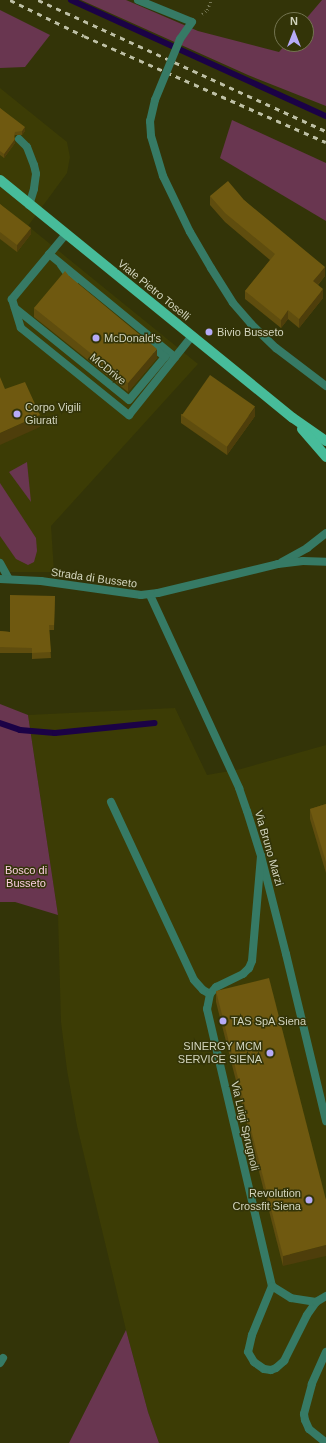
<!DOCTYPE html>
<style>
body{margin:0}
#map{position:relative;width:326px;height:1443px;overflow:hidden;background:#333408;font-family:Helvetica,sans-serif}
div>[style]{position:absolute}
.built>*{inset:0;background:#3c3c05}
.green>*{inset:0;background:#693650}
.stream>*{height:6px;margin:-3px;padding:0 3px;transform-origin:3px;border-radius:3px;background:#1b0246}
.path>*{height:2.5px;margin-top:-1.25px;transform-origin:0;background:repeating-linear-gradient(90deg,#757653 0 1px,transparent 0 4px)}
.service>*{height:8px;margin:-4px;padding:0 4px;transform-origin:4px;border-radius:4px;background:#367a65}
.minor>*{height:8px;margin:-4px;padding:0 4px;transform-origin:4px;border-radius:4px;background:#367a65}
.primary>*{height:10px;margin:-5px;padding:0 5px;transform-origin:5px;border-radius:5px;background:#47bc9a}
.rail>*{height:3px;margin-top:-1.5px;transform-origin:0;background:repeating-linear-gradient(90deg,#bec0a6 0 5px,transparent 0 10px)}
.service-bridge>*{height:8px;margin:-4px;padding:0 4px;transform-origin:4px;border-radius:4px;background:#367a65}
.wall>*{inset:0;background:#5f4d0e}
.shaded-wall>*{inset:0;background:#4e3e0b}
.building>*{inset:0;background:#6f5910;transform-origin:0 0}
.dots>*{width:11px;height:11px;translate:-50% -50%;box-sizing:border-box;border:2px solid #333408;border-radius:50%}
span{translate:-50% -50%;white-space:nowrap;text-align:center;line-height:1.15;-webkit-text-stroke:3px #333408;paint-order:stroke}
.street-label{font-size:11px;color:#d2d4bd}
.poi-label{font-size:11px;color:#d2d4bd}
.left{translate:0 -50%;text-align:left}
.right{translate:-100% -50%;text-align:right}
.park-label{font-size:11px;color:#fbcde1}
.north{position:absolute;left:274px;top:12px;width:40px;height:40px;box-sizing:border-box;background:#333408;border:1px solid #737450;border-radius:50%;rotate:0deg;font-size:11px;font-weight:700;line-height:16px;text-align:center;color:#d2d4bd}
.north::after{content:'';display:block;margin:auto;width:14px;height:18px;background:#b6abf8;clip-path:polygon(50% 0,100% 100%,50% 72%,0 100%)}
</style>
<div id="map">
<div class="built">
<i style="clip-path:polygon(0 88px,67px 142px,70px 157px,67px 173px,28px 226px,198px 364px,51px 526px,54px 572px,0 572px)"></i>
<i style="clip-path:polygon(175px 708px,207px 775px,241px 769px,326px 745px,326px 1443px,159px 1443px,148px 1412px,126px 1330px,77px 1126px,67px 1070px,61px 1022px,58px 915px,28px 715px)"></i>
</div>
<div class="green">
<i style="clip-path:polygon(81px 0,126px 0,198px 31px,279px 52px,286px 44px,306px 44px,305px 20px,322px 0,326px 0,326px 106px,248px 75px)"></i>
<i style="clip-path:polygon(0 10px,50px 35px,25px 67px,0 68px)"></i>
<i style="clip-path:polygon(232px 120px,326px 163px,326px 221px,220px 158px)"></i>
<i style="clip-path:polygon(27px 462px,31px 502px,9px 472px)"></i>
<i style="clip-path:polygon(0 483px,36px 538px,37px 551px,34px 562px,28px 565px,16px 559px,0 536px)"></i>
<i style="clip-path:polygon(0 704px,28px 715px,58px 915px,15px 902px,0 902px)"></i>
<i style="clip-path:polygon(126px 1330px,148px 1412px,159px 1443px,69px 1443px)"></i>
</div>
<div class="stream">
<i style="left:71px;top:0;width:280px;rotate:24.5deg"></i>
<i style="left:0;top:723px;width:21px;rotate:19deg"></i>
<i style="left:20px;top:730px;width:35px;rotate:5deg"></i>
<i style="left:55px;top:733px;width:100px;rotate:-5.7deg"></i>
</div>
<div class="path">
<i style="left:202px;top:14px;width:6px;rotate:-39deg"></i>
<i style="left:207px;top:10px;width:11px;rotate:-68deg"></i>
</div>
<div class="service">
<i style="left:138px;top:0;width:58px;rotate:22.2deg"></i>
<i style="left:192px;top:22px;width:21px;rotate:125deg"></i>
<i style="left:155px;top:100px;width:22px;rotate:103deg"></i>
<i style="left:150px;top:121px;width:15px;rotate:86deg"></i>
<i style="left:151px;top:136px;width:42px;rotate:73.3deg"></i>
<i style="left:163px;top:176px;width:62px;rotate:64.3deg"></i>
<i style="left:190px;top:232px;width:42px;rotate:59.7deg"></i>
<i style="left:211px;top:268px;width:41px;rotate:57.8deg"></i>
<i style="left:233px;top:303px;width:28px;rotate:49deg"></i>
<i style="left:251px;top:324px;width:35px;rotate:44deg"></i>
<i style="left:276px;top:348px;width:63px;rotate:37.2deg"></i>
<i style="left:19px;top:139px;width:11px;rotate:45deg"></i>
<i style="left:27px;top:147px;width:19px;rotate:69deg"></i>
<i style="left:34px;top:165px;width:9px;rotate:77deg"></i>
<i style="left:36px;top:174px;width:15px;rotate:98deg"></i>
<i style="left:34px;top:189px;width:17px;rotate:107deg"></i>
<i style="left:66px;top:234px;width:85px;rotate:129.7deg"></i>
<i style="left:12px;top:299px;width:30px;rotate:73deg"></i>
<i style="left:21px;top:328px;width:139px;rotate:38.9deg"></i>
<i style="left:129px;top:415px;width:101px;rotate:-51.4deg"></i>
<i style="left:49px;top:254px;width:163px;rotate:39.3deg"></i>
<i style="left:61px;top:265px;width:22px;rotate:54deg"></i>
<i style="left:15px;top:308px;width:146px;rotate:38.9deg"></i>
<i style="left:129px;top:400px;width:56px;rotate:-50.1deg"></i>
<i style="left:165px;top:357px;width:19px;rotate:-141deg"></i>
<i style="left:0;top:563px;width:18px;rotate:61deg"></i>
<i style="left:150px;top:595px;width:213px;rotate:65.2deg"></i>
<i style="left:239px;top:788px;width:24px;rotate:71deg"></i>
<i style="left:247px;top:811px;width:47px;rotate:72.7deg"></i>
<i style="left:261px;top:856px;width:101px;rotate:75.7deg"></i>
<i style="left:286px;top:954px;width:172px;rotate:76.5deg"></i>
<i style="left:111px;top:802px;width:196px;rotate:65deg"></i>
<i style="left:194px;top:980px;width:13px;rotate:48deg"></i>
<i style="left:203px;top:990px;width:8px;rotate:30deg"></i>
<i style="left:261px;top:856px;width:105px;rotate:94.9deg"></i>
<i style="left:252px;top:961px;width:8px;rotate:113deg"></i>
<i style="left:249px;top:968px;width:8px;rotate:135deg"></i>
<i style="left:243px;top:974px;width:30px;rotate:154deg"></i>
<i style="left:216px;top:987px;width:9px;rotate:131deg"></i>
<i style="left:210px;top:994px;width:15px;rotate:101deg"></i>
<i style="left:207px;top:1009px;width:285px;rotate:76.8deg"></i>
<i style="left:272px;top:1286px;width:53px;rotate:112.2deg"></i>
<i style="left:252px;top:1335px;width:17px;rotate:103deg"></i>
<i style="left:248px;top:1352px;width:12px;rotate:59deg"></i>
<i style="left:254px;top:1362px;width:12px;rotate:35deg"></i>
<i style="left:264px;top:1369px;width:7px;rotate:8deg"></i>
<i style="left:271px;top:1370px;width:5px;rotate:-22deg"></i>
<i style="left:276px;top:1368px;width:11px;rotate:-41deg"></i>
<i style="left:284px;top:1361px;width:51px;rotate:-63.4deg"></i>
<i style="left:307px;top:1315px;width:16px;rotate:-55deg"></i>
<i style="left:316px;top:1302px;width:25px;rotate:-171deg"></i>
<i style="left:291px;top:1298px;width:22px;rotate:-148deg"></i>
<i style="left:316px;top:1302px;width:12px;rotate:-31deg"></i>
<i style="left:326px;top:1352px;width:35px;rotate:114deg"></i>
<i style="left:312px;top:1384px;width:31px;rotate:105deg"></i>
<i style="left:304px;top:1414px;width:6px;rotate:81deg"></i>
<i style="left:305px;top:1420px;width:10px;rotate:66deg"></i>
<i style="left:309px;top:1429px;width:22px;rotate:39deg"></i>
<i style="left:0;top:1363px;width:6px;rotate:-59deg"></i>
</div>
<div class="minor">
<i style="left:282px;top:562px;width:29px;rotate:-29deg"></i>
<i style="left:307px;top:548px;width:24px;rotate:-38deg"></i>
<i style="left:0;top:579px;width:41px;rotate:2.8deg"></i>
<i style="left:41px;top:581px;width:101px;rotate:8deg"></i>
<i style="left:141px;top:595px;width:17px;rotate:-7deg"></i>
<i style="left:158px;top:593px;width:123px;rotate:-13.6deg"></i>
<i style="left:278px;top:564px;width:25px;rotate:-7deg"></i>
<i style="left:303px;top:561px;width:23px;rotate:2deg"></i>
</div>
<div class="primary">
<i style="left:0;top:180px;width:377px;rotate:39.1deg"></i>
<i style="left:293px;top:418px;width:40px;rotate:34.9deg"></i>
<i style="left:302px;top:429px;width:37px;rotate:49deg"></i>
</div>
<div class="rail">
<i style="left:10px;top:0;width:82px;rotate:25.9deg"></i>
<i style="left:84px;top:36px;width:264px;rotate:23.7deg"></i>
<i style="left:38px;top:0;width:316px;rotate:24.5deg"></i>
</div>
<div class="service-bridge">
<i style="left:155px;top:100px;width:66px;rotate:-67.7deg"></i>
</div>
<div class="wall">
<i style="clip-path:polygon(0 108px,25px 131px,22px 135px,15px 135px,14px 138px,15px 143px,4px 158px,0 155px)"></i>
<i style="clip-path:polygon(210px 196px,244px 200px,325px 276px,318px 285px,323px 298px,299px 328px,288px 319px,281px 328px,245px 299px,245px 291px,270px 260px,225px 222px,210px 205px)"></i>
<i style="clip-path:polygon(0 204px,31px 234px,17px 252px,0 239px)"></i>
<i style="clip-path:polygon(69px 276px,157px 358px,128px 392px,34px 317px,34px 308px)"></i>
<i style="clip-path:polygon(181px 414px,255px 416px,227px 455px,181px 423px)"></i>
<i style="clip-path:polygon(55px 596px,54px 630px,49px 630px,51px 658px,32px 659px,32px 653px,0 653px,0 631px,10px 632px)"></i>
<i style="clip-path:polygon(326px 804px,326px 873px,310px 819px,310px 809px)"></i>
<i style="clip-path:polygon(216px 991px,326px 1200px,283px 1266px,216px 1002px)"></i>
</div>
<div class="shaded-wall">
<i style="clip-path:polygon(25px 127px,25px 131px,22px 135px,22px 131px)"></i>
<i style="clip-path:polygon(15px 139px,15px 143px,4px 158px,4px 154px)"></i>
<i style="clip-path:polygon(31px 228px,31px 234px,17px 252px,17px 245px)"></i>
<i style="clip-path:polygon(325px 267px,325px 276px,313px 290px,313px 281px)"></i>
<i style="clip-path:polygon(323px 289px,323px 298px,299px 328px,299px 319px)"></i>
<i style="clip-path:polygon(288px 310px,288px 319px,281px 328px,281px 320px)"></i>
<i style="clip-path:polygon(157px 349px,157px 358px,128px 392px,128px 383px)"></i>
<i style="clip-path:polygon(255px 407px,255px 416px,227px 455px,227px 446px)"></i>
<i style="clip-path:polygon(40px 415px,40px 427px,0 445px,0 433px)"></i>
<i style="clip-path:polygon(326px 1245px,326px 1256px,283px 1266px,283px 1256px)"></i>
</div>
<div class="building">
<i style="clip-path:polygon(0 108px,25px 127px,22px 131px,15px 132px,14px 136px,15px 139px,4px 154px,0 151px)"></i>
<i style="clip-path:polygon(228px 181px,244px 200px,325px 267px,313px 281px,323px 289px,299px 319px,288px 310px,281px 320px,245px 291px,275px 254px,225px 213px,210px 196px)"></i>
<i style="clip-path:polygon(0 204px,31px 228px,17px 245px,0 232px)"></i>
<i style="clip-path:polygon(65px 271px,69px 276px,157px 349px,128px 383px,34px 308px)"></i>
<i style="left:210px;top:375px;width:55px;height:49px;rotate:35deg"></i>
<i style="clip-path:polygon(0 377px,5px 389px,25px 382px,40px 415px,0 433px)"></i>
<i style="clip-path:polygon(10px 595px,55px 596px,54px 625px,49px 625px,51px 652px,32px 653px,32px 648px,0 647px,0 631px,10px 632px)"></i>
<i style="clip-path:polygon(326px 804px,326px 862px,310px 809px)"></i>
<i style="clip-path:polygon(269px 978px,326px 1200px,326px 1245px,283px 1256px,216px 991px)"></i>
</div>
<div class="dots">
<i style="left:209px;top:332px;background:#b6abf8"></i>
<i style="left:96px;top:338px;background:#b6abf8"></i>
<i style="left:17px;top:414px;background:#b6abf8"></i>
<i style="left:223px;top:1021px;background:#b6abf8"></i>
<i style="left:270px;top:1053px;background:#b6abf8"></i>
<i style="left:309px;top:1200px;background:#b6abf8"></i>
</div>
<div class="street-label">
<span style="left:154px;top:290px;rotate:39deg">Viale Pietro Toselli</span>
<span style="left:108px;top:369px;rotate:39deg">MCDrive</span>
<span style="left:94px;top:578px;rotate:8deg">Strada di Busseto</span>
<span style="left:269px;top:848px;rotate:74deg">Via Bruno Marzi</span>
<span style="left:245px;top:1126px;rotate:77deg">Via Luigi Sprugnoli</span>
</div>
<div class="poi-label">
<span class="left" style="left:217px;top:332px">Bivio Busseto</span>
<span class="left" style="left:104px;top:338px">McDonald's</span>
<span class="left" style="left:25px;top:414px">Corpo Vigili<br>Giurati</span>
<span class="left" style="left:231px;top:1021px">TAS SpA Siena</span>
<span class="right" style="left:262px;top:1053px">SINERGY MCM<br>SERVICE SIENA</span>
<span class="right" style="left:301px;top:1200px">Revolution<br>Crossfit Siena</span>
</div>
<div class="park-label">
<span style="left:26px;top:877px">Bosco di<br>Busseto</span>
</div>
<div class="north">N</div>
</div>
